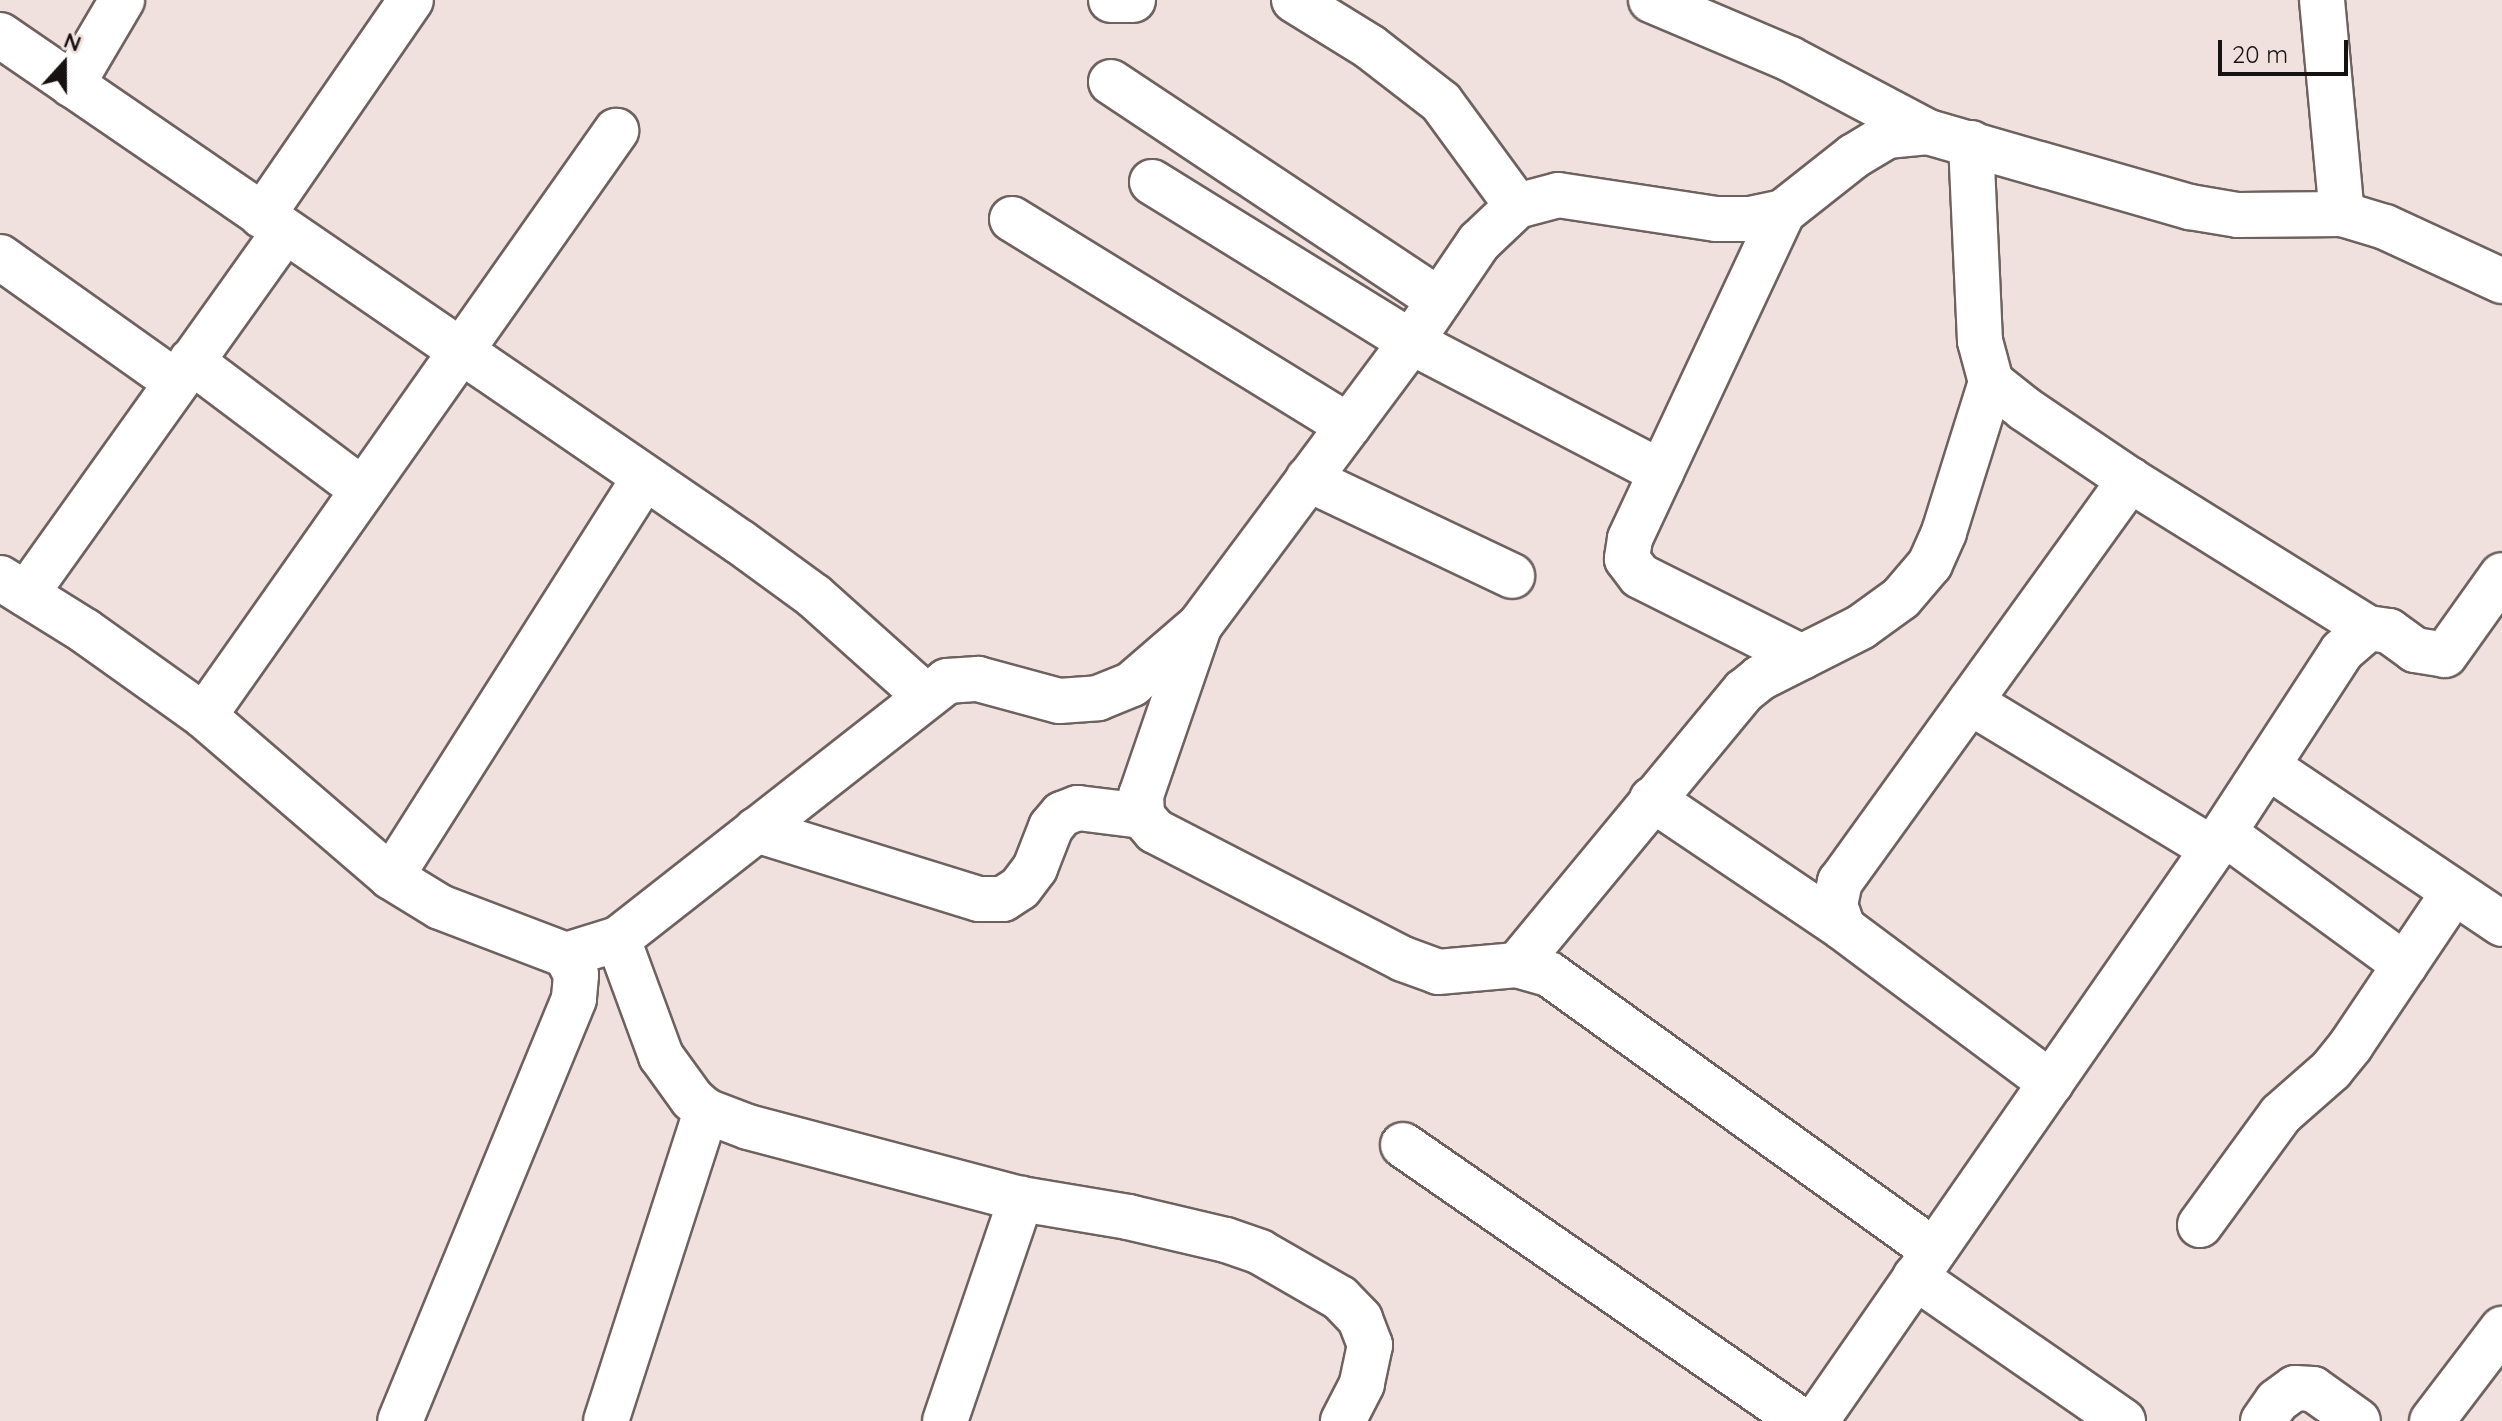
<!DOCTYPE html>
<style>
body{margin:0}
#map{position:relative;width:2502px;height:1421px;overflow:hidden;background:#f0e1df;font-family:Quicksand,sans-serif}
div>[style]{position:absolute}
.roads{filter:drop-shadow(2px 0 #6e6260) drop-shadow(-2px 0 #6e6260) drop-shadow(0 2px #6e6260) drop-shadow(0 -2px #6e6260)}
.minor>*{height:44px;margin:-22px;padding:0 22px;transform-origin:22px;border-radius:22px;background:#fff}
span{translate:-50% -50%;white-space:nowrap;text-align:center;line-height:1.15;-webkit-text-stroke:6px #f0e1df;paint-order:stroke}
.north{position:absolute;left:24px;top:24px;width:80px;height:80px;-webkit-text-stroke:6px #f0e1df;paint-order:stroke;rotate:21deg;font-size:22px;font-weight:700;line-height:32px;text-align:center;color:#171212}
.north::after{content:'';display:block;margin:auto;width:28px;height:36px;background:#171212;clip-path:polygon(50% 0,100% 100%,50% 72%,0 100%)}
.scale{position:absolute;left:2218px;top:40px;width:130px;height:36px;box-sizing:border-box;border:4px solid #171212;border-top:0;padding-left:10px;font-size:24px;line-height:28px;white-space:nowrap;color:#171212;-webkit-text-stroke:6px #f0e1df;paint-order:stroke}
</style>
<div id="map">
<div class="roads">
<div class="minor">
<i style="left:1111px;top:0;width:22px"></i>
<i style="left:1294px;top:0;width:89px;rotate:31.7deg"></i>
<i style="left:1370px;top:47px;width:90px;rotate:37.8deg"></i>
<i style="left:1441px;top:102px;width:129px;rotate:53.8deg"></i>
<i style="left:1651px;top:0;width:151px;rotate:23deg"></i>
<i style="left:1790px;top:59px;width:156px;rotate:27.9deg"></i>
<i style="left:2322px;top:0;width:215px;rotate:84.7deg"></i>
<i style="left:0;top:35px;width:897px;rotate:34.42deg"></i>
<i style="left:740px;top:542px;width:92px;rotate:36.1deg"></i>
<i style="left:814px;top:596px;width:150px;rotate:41.8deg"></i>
<i style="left:1111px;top:82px;width:394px;rotate:33.6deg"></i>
<i style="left:72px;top:85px;width:99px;rotate:-59.5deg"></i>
<i style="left:1971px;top:143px;width:198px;rotate:87.4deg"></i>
<i style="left:1980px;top:341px;width:42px;rotate:75deg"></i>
<i style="left:1991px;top:382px;width:43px;rotate:38.5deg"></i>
<i style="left:2025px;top:409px;width:127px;rotate:34.1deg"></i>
<i style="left:2130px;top:480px;width:280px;rotate:31.9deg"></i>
<i style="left:1152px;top:182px;width:304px;rotate:31.7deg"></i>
<i style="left:1411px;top:342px;width:282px;rotate:27.5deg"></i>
<i style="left:1783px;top:212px;width:361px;rotate:115.1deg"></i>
<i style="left:1630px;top:539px;width:20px;rotate:99deg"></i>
<i style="left:1627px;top:559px;width:21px;rotate:53deg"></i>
<i style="left:1640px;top:576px;width:181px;rotate:26.6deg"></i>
<i style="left:262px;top:216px;width:262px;rotate:-55.4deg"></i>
<i style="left:1012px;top:219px;width:395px;rotate:31.6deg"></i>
<i style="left:0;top:257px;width:216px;rotate:35.4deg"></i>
<i style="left:191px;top:361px;width:215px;rotate:36.9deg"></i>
<i style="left:1308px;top:479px;width:226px;rotate:25.4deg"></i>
<i style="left:0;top:578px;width:100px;rotate:31.9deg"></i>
<i style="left:85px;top:631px;width:146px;rotate:35.5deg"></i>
<i style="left:204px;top:716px;width:247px;rotate:40.7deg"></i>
<i style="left:391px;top:877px;width:57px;rotate:31.5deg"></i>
<i style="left:440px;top:907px;width:135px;rotate:20.9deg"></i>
<i style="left:566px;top:955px;width:22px;rotate:63deg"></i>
<i style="left:576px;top:975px;width:24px;rotate:95deg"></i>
<i style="left:574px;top:999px;width:456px;rotate:112.4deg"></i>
<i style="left:26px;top:594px;width:445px;rotate:-54.5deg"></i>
<i style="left:1199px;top:627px;width:178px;rotate:109deg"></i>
<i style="left:1141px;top:795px;width:21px;rotate:87deg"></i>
<i style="left:1142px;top:816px;width:20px;rotate:49deg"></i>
<i style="left:1155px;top:831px;width:279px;rotate:27.3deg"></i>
<i style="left:1403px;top:959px;width:37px;rotate:20deg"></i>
<i style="left:1438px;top:972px;width:79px;rotate:-5.1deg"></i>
<i style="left:1517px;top:965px;width:33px;rotate:16deg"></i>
<i style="left:1549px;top:974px;width:474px;rotate:35.7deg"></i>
<i style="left:1970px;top:702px;width:284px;rotate:31.2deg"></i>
<i style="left:204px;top:716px;width:716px;rotate:-54.84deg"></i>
<i style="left:2267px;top:766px;width:283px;rotate:33.9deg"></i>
<i style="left:1652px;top:799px;width:230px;rotate:34deg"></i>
<i style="left:756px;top:830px;width:233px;rotate:17.2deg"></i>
<i style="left:979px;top:899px;width:24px"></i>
<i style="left:1003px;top:899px;width:20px;rotate:-33deg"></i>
<i style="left:1020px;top:888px;width:25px;rotate:-53deg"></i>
<i style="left:1035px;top:868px;width:44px;rotate:-68.7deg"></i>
<i style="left:1051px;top:827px;width:17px;rotate:-50deg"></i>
<i style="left:1062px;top:814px;width:17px;rotate:-21deg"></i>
<i style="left:1078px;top:808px;width:64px;rotate:7.1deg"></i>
<i style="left:2224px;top:833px;width:224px;rotate:36.1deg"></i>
<i style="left:391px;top:877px;width:472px;rotate:-57.6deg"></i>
<i style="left:618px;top:939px;width:125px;rotate:69.8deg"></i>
<i style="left:661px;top:1056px;width:53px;rotate:54.2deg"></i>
<i style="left:692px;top:1099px;width:18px;rotate:41deg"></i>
<i style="left:706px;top:1111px;width:45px;rotate:20.9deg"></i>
<i style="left:748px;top:1127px;width:282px;rotate:14.8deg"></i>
<i style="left:1021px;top:1199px;width:109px;rotate:9.5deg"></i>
<i style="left:1128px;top:1217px;width:101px;rotate:13.2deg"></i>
<i style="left:1226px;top:1240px;width:36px;rotate:19deg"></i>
<i style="left:1260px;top:1252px;width:92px;rotate:29.9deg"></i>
<i style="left:1340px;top:1298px;width:29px;rotate:46deg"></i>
<i style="left:1360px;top:1319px;width:28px;rotate:69deg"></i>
<i style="left:1370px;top:1345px;width:40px;rotate:102deg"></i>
<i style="left:1362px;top:1384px;width:42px;rotate:117.2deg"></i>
<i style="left:566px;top:955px;width:54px;rotate:-17.1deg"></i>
<i style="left:618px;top:939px;width:418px;rotate:-38.1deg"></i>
<i style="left:947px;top:681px;width:31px;rotate:-4deg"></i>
<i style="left:978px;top:679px;width:84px;rotate:15.2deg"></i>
<i style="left:1059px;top:701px;width:39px;rotate:-4deg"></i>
<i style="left:1098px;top:698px;width:37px;rotate:-22deg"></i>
<i style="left:1132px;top:684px;width:90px;rotate:-40.9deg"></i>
<i style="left:1200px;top:625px;width:353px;rotate:-53.3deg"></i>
<i style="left:1411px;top:342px;width:121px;rotate:-55.8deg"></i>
<i style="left:1479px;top:242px;width:52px;rotate:-43.5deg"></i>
<i style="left:1517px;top:206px;width:42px;rotate:-15deg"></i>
<i style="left:1558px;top:195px;width:160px;rotate:8.6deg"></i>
<i style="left:1716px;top:219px;width:34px"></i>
<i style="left:1750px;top:219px;width:34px;rotate:-12deg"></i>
<i style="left:1783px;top:212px;width:90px;rotate:-38.3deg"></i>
<i style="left:1854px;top:156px;width:39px;rotate:-31deg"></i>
<i style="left:1887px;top:136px;width:41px;rotate:-5.6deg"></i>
<i style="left:1928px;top:132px;width:273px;rotate:16deg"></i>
<i style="left:2190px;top:207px;width:49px;rotate:9.5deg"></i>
<i style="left:2238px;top:215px;width:104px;rotate:-0.6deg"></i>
<i style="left:2342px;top:214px;width:45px;rotate:16.8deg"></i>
<i style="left:2385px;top:227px;width:129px;rotate:24.8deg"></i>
<i style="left:1517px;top:965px;width:356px;rotate:-50.4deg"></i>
<i style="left:1744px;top:691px;width:21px;rotate:-39deg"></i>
<i style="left:1760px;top:678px;width:113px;rotate:-26.8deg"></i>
<i style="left:1861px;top:627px;width:49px;rotate:-35.9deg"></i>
<i style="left:1901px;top:598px;width:45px;rotate:-49.5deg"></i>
<i style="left:1930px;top:564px;width:35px;rotate:-66deg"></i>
<i style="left:1944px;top:532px;width:157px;rotate:-72.6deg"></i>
<i style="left:2051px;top:1083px;width:259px;rotate:-143.3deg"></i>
<i style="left:1843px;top:928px;width:24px;rotate:-109deg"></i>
<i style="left:1835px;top:905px;width:24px;rotate:-78deg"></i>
<i style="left:1840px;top:882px;width:496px;rotate:-54.2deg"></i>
<i style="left:1403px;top:1145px;width:485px;rotate:34.7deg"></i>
<i style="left:2200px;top:1225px;width:137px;rotate:-53.9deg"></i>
<i style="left:2281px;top:1114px;width:67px;rotate:-41.3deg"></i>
<i style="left:2331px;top:1070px;width:32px;rotate:-51deg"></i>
<i style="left:2351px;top:1045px;width:184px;rotate:-56.1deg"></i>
<i style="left:1915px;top:1277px;width:253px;rotate:34.7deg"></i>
<i style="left:606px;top:1421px;width:326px;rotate:-72.1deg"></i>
<i style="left:945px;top:1421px;width:235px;rotate:-71.1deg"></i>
<i style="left:1816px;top:1421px;width:696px;rotate:-55.24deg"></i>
<i style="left:2213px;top:849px;width:236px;rotate:-56.9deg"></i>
<i style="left:2342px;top:651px;width:35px;rotate:-41deg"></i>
<i style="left:2368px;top:628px;width:21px;rotate:8deg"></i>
<i style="left:2389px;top:631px;width:32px;rotate:36deg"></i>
<i style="left:2415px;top:650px;width:30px;rotate:9deg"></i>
<i style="left:2445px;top:655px;width:98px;rotate:-54.5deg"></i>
<i style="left:2263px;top:1421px;width:24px;rotate:-55deg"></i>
<i style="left:2277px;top:1401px;width:22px;rotate:-36deg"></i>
<i style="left:2295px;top:1388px;width:18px;rotate:3deg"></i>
<i style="left:2313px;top:1389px;width:55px;rotate:35.4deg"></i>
<i style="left:2432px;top:1421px;width:116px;rotate:-52.7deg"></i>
</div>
</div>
<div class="north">N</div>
<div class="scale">20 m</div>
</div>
